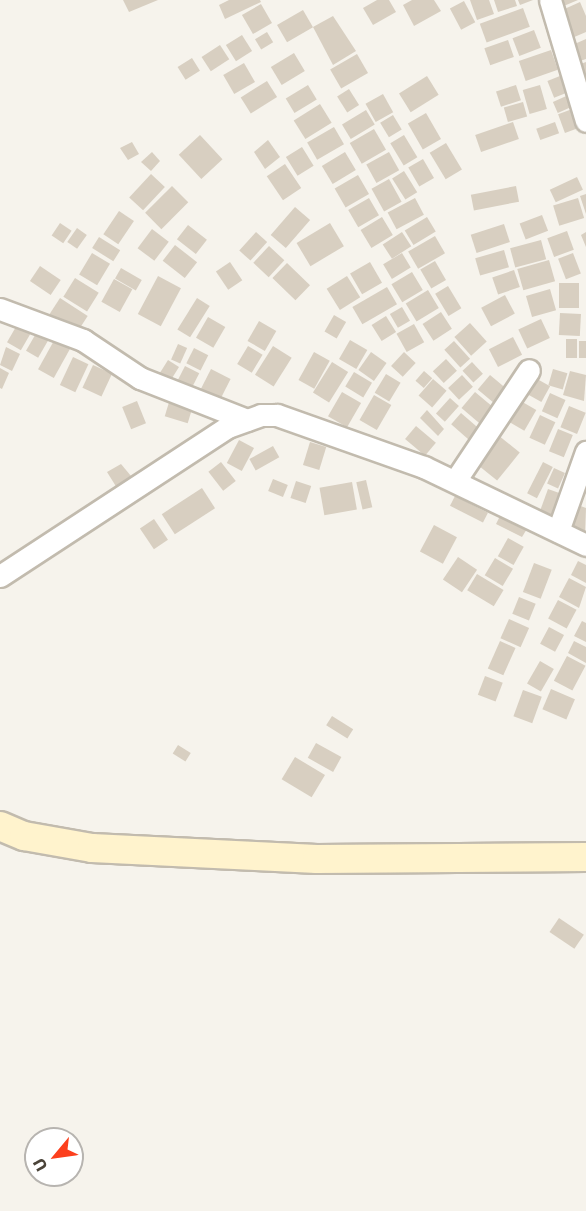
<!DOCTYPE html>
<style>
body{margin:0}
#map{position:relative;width:586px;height:1211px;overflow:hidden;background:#f6f3ec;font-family:Commissioner,sans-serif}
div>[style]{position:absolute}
.building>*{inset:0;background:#d8cfc1;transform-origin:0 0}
.roads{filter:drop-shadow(2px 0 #c2bbae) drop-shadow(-2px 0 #c2bbae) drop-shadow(0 2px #c2bbae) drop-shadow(0 -2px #c2bbae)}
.street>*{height:21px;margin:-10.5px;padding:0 10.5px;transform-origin:10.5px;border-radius:10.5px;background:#fff}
.secondary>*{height:28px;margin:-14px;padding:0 14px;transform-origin:14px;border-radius:14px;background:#fff3cd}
span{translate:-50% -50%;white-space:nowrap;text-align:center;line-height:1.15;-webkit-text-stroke:4.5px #fff;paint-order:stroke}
.north{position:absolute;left:24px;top:1127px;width:60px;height:60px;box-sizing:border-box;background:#fff;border:2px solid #b7b4b0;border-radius:50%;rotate:241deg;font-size:16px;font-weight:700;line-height:24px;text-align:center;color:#4b4439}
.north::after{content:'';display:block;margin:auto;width:21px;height:27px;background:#fc3f1d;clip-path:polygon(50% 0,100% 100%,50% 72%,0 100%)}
</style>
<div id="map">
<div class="building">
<i style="clip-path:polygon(123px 0,158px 0,129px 12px)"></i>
<i style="clip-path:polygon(229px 0,260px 0,261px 2px,225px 19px,219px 5px)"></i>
<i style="clip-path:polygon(377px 0,389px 0,396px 12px,373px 25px,363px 8px)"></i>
<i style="clip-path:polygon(412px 0,434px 0,441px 11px,414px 26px,403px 5px)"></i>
<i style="clip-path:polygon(470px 0,489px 0,494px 14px,477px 20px)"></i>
<i style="clip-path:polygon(494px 0,515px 0,517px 6px,498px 12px)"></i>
<i style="clip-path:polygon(518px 0,533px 0,520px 5px)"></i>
<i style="clip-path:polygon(556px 0,578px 0,559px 8px)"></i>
<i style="left:464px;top:1px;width:24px;height:16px;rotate:62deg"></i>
<i style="clip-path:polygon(580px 2px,586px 16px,586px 32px,572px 38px,560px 11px)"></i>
<i style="left:261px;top:4px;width:22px;height:22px;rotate:60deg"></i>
<i style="left:523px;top:8px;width:20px;height:46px;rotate:70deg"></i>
<i style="left:303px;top:10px;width:20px;height:30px;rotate:60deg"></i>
<i style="clip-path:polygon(333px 16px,356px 51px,333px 65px,313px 27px)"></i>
<i style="left:534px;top:30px;width:19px;height:23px;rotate:69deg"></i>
<i style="left:267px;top:32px;width:12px;height:14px;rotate:59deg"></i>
<i style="left:242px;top:35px;width:19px;height:19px;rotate:58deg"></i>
<i style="clip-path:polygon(586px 39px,586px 59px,577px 62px,570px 46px)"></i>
<i style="left:508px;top:40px;width:18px;height:25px;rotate:71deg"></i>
<i style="left:220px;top:45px;width:17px;height:22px;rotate:57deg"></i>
<i style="left:551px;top:50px;width:21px;height:34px;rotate:71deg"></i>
<i style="left:294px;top:53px;width:21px;height:27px;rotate:59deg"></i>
<i style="left:357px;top:54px;width:22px;height:31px;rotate:60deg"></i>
<i style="left:192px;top:58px;width:15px;height:17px;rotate:58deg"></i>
<i style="clip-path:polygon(586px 62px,586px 81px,582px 82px,575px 66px)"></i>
<i style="left:244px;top:63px;width:22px;height:24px;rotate:60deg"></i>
<i style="left:565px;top:74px;width:18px;height:19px;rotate:68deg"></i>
<i style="left:427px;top:76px;width:22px;height:33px;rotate:58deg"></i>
<i style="left:267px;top:81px;width:19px;height:31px;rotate:58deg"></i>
<i style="left:308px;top:85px;width:17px;height:26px;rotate:59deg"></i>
<i style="left:516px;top:85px;width:16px;height:21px;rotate:72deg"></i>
<i style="left:540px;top:85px;width:25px;height:18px;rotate:74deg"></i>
<i style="left:349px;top:89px;width:19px;height:14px;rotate:58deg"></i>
<i style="left:573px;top:93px;width:12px;height:22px;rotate:66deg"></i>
<i style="left:383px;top:94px;width:21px;height:20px;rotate:61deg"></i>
<i style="left:523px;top:102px;width:15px;height:20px;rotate:74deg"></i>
<i style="left:320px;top:104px;width:22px;height:31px;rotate:58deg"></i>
<i style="left:575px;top:108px;width:20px;height:18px;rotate:70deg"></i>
<i style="left:366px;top:110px;width:17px;height:28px;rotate:59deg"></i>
<i style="left:426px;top:113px;width:30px;height:21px;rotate:60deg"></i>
<i style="left:393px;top:115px;width:17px;height:15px;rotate:59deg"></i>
<i style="left:513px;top:122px;width:18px;height:40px;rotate:71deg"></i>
<i style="left:555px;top:122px;width:12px;height:20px;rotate:70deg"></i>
<i style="left:334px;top:127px;width:20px;height:31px;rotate:60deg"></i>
<i style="left:374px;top:129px;width:24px;height:28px;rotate:60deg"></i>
<i style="left:200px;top:135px;width:33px;height:29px;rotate:47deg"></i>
<i style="left:404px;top:135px;width:26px;height:16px;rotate:59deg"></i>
<i style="clip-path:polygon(268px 140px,280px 157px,265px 169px,254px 152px)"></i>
<i style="clip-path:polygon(132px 142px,139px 154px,128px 160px,120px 148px)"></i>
<i style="left:446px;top:143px;width:31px;height:19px;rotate:59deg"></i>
<i style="left:302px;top:147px;width:22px;height:19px;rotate:58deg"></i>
<i style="clip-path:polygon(152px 152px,160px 161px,151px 171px,141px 162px)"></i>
<i style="left:345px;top:152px;width:21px;height:27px;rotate:59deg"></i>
<i style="left:389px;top:152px;width:21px;height:26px;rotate:61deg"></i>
<i style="left:423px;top:159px;width:22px;height:17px;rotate:60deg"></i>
<i style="left:285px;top:164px;width:29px;height:22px;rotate:56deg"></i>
<i style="left:404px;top:171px;width:25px;height:14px;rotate:58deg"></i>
<i style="left:151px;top:174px;width:19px;height:32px;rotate:43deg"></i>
<i style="left:358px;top:175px;width:22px;height:27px;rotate:60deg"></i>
<i style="left:577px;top:177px;width:14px;height:30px;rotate:65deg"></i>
<i style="left:389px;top:179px;width:26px;height:20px;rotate:61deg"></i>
<i style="left:172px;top:186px;width:23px;height:38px;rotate:45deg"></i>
<i style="left:516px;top:186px;width:16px;height:46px;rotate:79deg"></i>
<i style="clip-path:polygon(586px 194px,586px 214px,580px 196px)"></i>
<i style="left:369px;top:198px;width:20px;height:24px;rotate:60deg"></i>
<i style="left:415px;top:198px;width:19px;height:31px;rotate:62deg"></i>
<i style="left:578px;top:198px;width:21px;height:26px;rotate:73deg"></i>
<i style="left:295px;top:207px;width:20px;height:37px;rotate:41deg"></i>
<i style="left:119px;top:211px;width:18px;height:28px;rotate:34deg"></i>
<i style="left:542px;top:215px;width:17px;height:24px;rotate:69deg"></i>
<i style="left:382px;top:217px;width:21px;height:25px;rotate:59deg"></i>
<i style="left:427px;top:217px;width:17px;height:26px;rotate:59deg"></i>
<i style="left:60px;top:223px;width:14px;height:15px;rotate:34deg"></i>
<i style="left:330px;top:223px;width:27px;height:39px;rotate:59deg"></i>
<i style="left:504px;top:224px;width:19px;height:35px;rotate:72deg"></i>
<i style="left:188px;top:225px;width:24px;height:18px;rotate:38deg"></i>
<i style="left:77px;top:228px;width:12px;height:17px;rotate:35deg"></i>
<i style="left:152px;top:229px;width:21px;height:24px;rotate:37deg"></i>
<i style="left:567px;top:231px;width:20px;height:21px;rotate:70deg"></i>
<i style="left:256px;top:232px;width:15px;height:25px;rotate:42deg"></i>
<i style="left:402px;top:232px;width:17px;height:23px;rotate:57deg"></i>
<i style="clip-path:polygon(586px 232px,586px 247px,581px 235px)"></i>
<i style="left:435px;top:236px;width:20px;height:31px;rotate:60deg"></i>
<i style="left:99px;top:237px;width:25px;height:13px;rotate:32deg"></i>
<i style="left:541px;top:240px;width:20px;height:32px;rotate:75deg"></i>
<i style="left:175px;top:245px;width:28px;height:20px;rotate:38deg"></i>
<i style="left:269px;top:246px;width:21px;height:23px;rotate:43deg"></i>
<i style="left:504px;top:250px;width:18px;height:30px;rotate:74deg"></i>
<i style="left:92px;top:253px;width:21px;height:25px;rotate:31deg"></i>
<i style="left:402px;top:253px;width:17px;height:22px;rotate:59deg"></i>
<i style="left:573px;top:253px;width:22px;height:16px;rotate:69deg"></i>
<i style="left:549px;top:260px;width:22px;height:33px;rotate:74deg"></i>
<i style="left:435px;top:261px;width:22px;height:17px;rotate:60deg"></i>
<i style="left:230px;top:262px;width:22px;height:17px;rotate:56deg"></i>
<i style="left:370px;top:262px;width:24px;height:23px;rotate:60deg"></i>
<i style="left:287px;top:263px;width:32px;height:21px;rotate:44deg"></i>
<i style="left:40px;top:266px;width:25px;height:18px;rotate:34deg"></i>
<i style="left:121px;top:268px;width:24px;height:12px;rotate:30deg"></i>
<i style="left:514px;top:270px;width:18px;height:23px;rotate:71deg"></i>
<i style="left:412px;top:272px;width:21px;height:24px;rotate:59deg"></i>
<i style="left:158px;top:276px;width:26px;height:43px;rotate:28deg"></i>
<i style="left:347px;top:276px;width:25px;height:24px;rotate:58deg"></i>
<i style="left:75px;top:278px;width:28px;height:22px;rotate:32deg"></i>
<i style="left:114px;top:279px;width:21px;height:26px;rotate:29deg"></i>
<i style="left:559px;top:283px;width:20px;height:25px"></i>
<i style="left:448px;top:286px;width:26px;height:15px;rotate:59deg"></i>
<i style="left:387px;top:287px;width:20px;height:40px;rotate:60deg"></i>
<i style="left:550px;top:289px;width:22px;height:25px;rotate:74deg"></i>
<i style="left:428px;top:290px;width:21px;height:26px;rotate:59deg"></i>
<i style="left:505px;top:295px;width:21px;height:27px;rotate:62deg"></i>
<i style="left:60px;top:298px;width:33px;height:22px;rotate:33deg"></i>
<i style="left:197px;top:298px;width:15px;height:37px;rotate:32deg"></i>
<i style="left:402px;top:307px;width:16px;height:14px;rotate:60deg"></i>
<i style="left:441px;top:312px;width:20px;height:22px;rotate:57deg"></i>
<i style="left:560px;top:313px;width:21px;height:22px;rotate:3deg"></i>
<i style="left:334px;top:315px;width:14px;height:19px;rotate:30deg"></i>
<i style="left:386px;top:316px;width:19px;height:17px;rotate:58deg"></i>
<i style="left:208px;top:317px;width:20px;height:24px;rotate:30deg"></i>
<i style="left:541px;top:319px;width:21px;height:25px;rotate:65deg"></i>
<i style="left:259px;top:321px;width:20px;height:23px;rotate:30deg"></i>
<i style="left:470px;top:323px;width:25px;height:21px;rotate:48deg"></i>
<i style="left:414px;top:324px;width:21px;height:20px;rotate:61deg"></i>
<i style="left:17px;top:325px;width:16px;height:20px;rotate:30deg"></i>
<i style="left:38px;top:330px;width:14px;height:24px;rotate:30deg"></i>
<i style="left:56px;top:337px;width:18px;height:37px;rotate:29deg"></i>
<i style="left:513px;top:337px;width:20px;height:27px;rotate:63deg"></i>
<i style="left:566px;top:339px;width:11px;height:19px"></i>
<i style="left:350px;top:340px;width:20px;height:22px;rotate:30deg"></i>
<i style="left:454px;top:341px;width:24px;height:13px;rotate:48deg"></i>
<i style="left:579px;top:341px;width:7px;height:17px"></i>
<i style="left:178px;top:344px;width:10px;height:17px;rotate:24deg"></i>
<i style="left:248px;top:346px;width:17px;height:21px;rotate:31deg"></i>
<i style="left:273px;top:346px;width:22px;height:34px;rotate:32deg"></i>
<i style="clip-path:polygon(6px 347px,20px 354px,12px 371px,0 365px)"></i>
<i style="left:194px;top:348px;width:16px;height:17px;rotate:27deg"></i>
<i style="left:314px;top:352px;width:18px;height:32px;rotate:29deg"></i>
<i style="left:371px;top:352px;width:19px;height:22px;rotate:35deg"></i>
<i style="left:404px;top:352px;width:16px;height:19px;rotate:43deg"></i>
<i style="left:73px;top:357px;width:17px;height:31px;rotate:25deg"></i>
<i style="left:446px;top:359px;width:16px;height:18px;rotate:47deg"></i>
<i style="left:168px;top:360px;width:13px;height:24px;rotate:32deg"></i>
<i style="left:332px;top:362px;width:19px;height:36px;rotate:32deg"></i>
<i style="left:472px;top:362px;width:16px;height:13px;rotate:47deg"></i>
<i style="left:93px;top:365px;width:21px;height:25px;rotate:25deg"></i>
<i style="left:185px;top:366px;width:16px;height:23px;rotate:27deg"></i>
<i style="clip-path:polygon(0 368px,9px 373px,2px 389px,0 388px)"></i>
<i style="left:211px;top:369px;width:22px;height:26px;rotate:27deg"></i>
<i style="left:553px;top:369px;width:15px;height:17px;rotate:16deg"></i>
<i style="left:424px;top:371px;width:11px;height:13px;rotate:41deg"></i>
<i style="clip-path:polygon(570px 371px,586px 375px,584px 401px,563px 395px)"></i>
<i style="left:354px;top:372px;width:21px;height:17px;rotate:31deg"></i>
<i style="left:386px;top:374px;width:17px;height:22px;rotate:31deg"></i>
<i style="left:462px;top:375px;width:16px;height:19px;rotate:47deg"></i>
<i style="left:490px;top:375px;width:25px;height:19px;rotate:40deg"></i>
<i style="left:530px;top:375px;width:23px;height:18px;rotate:29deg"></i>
<i style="left:433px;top:379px;width:18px;height:22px;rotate:41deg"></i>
<i style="left:342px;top:392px;width:22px;height:28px;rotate:30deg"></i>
<i style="left:475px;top:392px;width:25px;height:21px;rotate:40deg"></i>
<i style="left:550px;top:393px;width:17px;height:20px;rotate:24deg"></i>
<i style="left:374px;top:395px;width:20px;height:29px;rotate:30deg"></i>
<i style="left:450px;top:398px;width:12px;height:21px;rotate:42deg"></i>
<i style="left:170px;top:399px;width:24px;height:18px;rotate:17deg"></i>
<i style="left:519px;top:400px;width:20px;height:24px;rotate:30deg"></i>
<i style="left:137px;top:401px;width:24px;height:16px;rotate:68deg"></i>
<i style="left:569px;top:406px;width:18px;height:23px;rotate:22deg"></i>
<i style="clip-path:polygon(427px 410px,444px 429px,438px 436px,420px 418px)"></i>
<i style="left:461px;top:413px;width:23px;height:15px;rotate:41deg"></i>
<i style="left:540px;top:415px;width:17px;height:25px;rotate:25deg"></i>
<i style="left:416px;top:426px;width:26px;height:17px;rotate:40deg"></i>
<i style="left:558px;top:429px;width:16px;height:24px;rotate:22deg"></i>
<i style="left:498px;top:435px;width:28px;height:36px;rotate:39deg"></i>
<i style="left:239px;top:440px;width:17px;height:26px;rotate:28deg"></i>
<i style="left:310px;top:442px;width:17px;height:24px;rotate:17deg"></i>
<i style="left:273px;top:446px;width:13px;height:27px;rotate:61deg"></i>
<i style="left:221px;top:462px;width:24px;height:16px;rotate:52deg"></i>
<i style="left:543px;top:462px;width:11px;height:35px;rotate:27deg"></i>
<i style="clip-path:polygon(121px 464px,131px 476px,117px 488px,107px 472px)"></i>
<i style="left:554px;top:468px;width:12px;height:17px;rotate:24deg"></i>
<i style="left:273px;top:479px;width:16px;height:13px;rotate:22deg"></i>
<i style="left:366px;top:480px;width:28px;height:10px;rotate:77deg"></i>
<i style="left:296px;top:481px;width:16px;height:18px;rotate:18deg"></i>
<i style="left:352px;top:482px;width:28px;height:33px;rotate:80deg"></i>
<i style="left:202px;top:488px;width:24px;height:48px;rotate:57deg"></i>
<i style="left:548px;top:489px;width:12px;height:25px;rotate:20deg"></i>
<i style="left:455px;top:496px;width:37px;height:11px;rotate:27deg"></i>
<i style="clip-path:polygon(575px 504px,586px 508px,585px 535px,566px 528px)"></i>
<i style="clip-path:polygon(502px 512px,530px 524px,522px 537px,496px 524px)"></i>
<i style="left:154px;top:519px;width:25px;height:17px;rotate:56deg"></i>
<i style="left:434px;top:525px;width:26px;height:30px;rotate:28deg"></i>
<i style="left:508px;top:538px;width:18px;height:21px;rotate:29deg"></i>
<i style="left:458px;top:557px;width:23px;height:27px;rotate:34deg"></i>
<i style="left:495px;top:558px;width:21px;height:20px;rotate:31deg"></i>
<i style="clip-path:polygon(578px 561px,586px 565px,586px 583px,571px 575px)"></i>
<i style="left:534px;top:563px;width:19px;height:31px;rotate:21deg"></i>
<i style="left:477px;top:574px;width:31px;height:19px;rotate:31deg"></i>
<i style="clip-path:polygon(569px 578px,586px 587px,579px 608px,559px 597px)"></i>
<i style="left:519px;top:597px;width:18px;height:18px;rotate:22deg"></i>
<i style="left:558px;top:600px;width:21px;height:21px;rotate:28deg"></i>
<i style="left:509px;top:619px;width:22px;height:21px;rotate:24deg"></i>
<i style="clip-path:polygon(582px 621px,586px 623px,586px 642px,574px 636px)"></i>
<i style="left:549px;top:627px;width:17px;height:19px;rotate:28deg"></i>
<i style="left:500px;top:641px;width:17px;height:30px;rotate:24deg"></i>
<i style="clip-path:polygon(574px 641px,586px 647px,586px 663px,568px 653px)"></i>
<i style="left:567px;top:656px;width:21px;height:28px;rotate:28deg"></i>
<i style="left:540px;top:661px;width:16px;height:26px;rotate:30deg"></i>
<i style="left:485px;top:676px;width:19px;height:20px;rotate:21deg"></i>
<i style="left:551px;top:689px;width:26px;height:22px;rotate:23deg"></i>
<i style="left:523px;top:690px;width:20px;height:28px;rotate:20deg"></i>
<i style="left:332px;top:716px;width:25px;height:11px;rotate:32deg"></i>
<i style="left:316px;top:743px;width:29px;height:17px;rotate:29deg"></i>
<i style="left:178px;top:745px;width:15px;height:10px;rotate:32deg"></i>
<i style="left:295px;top:757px;width:35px;height:26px;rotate:31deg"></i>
<i style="left:559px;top:918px;width:30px;height:17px;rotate:34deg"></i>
</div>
<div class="roads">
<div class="street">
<i style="left:550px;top:0;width:126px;rotate:73.4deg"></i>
<i style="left:0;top:309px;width:89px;rotate:20.5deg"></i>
<i style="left:83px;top:340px;width:69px;rotate:33.7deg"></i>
<i style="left:140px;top:378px;width:115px;rotate:21.4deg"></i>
<i style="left:455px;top:481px;width:133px;rotate:-56.3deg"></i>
<i style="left:558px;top:531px;width:84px;rotate:-70.5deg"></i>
<i style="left:0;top:576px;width:272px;rotate:-33.2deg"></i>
<i style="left:228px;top:427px;width:35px;rotate:-20deg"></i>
<i style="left:261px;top:415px;width:16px"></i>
<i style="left:277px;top:415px;width:156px;rotate:19.5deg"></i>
<i style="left:424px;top:467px;width:180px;rotate:25.7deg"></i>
</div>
<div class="secondary">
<i style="left:0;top:826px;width:26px;rotate:23deg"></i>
<i style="left:24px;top:836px;width:69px;rotate:10deg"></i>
<i style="left:92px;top:848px;width:225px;rotate:2.8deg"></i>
<i style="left:317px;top:859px;width:269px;rotate:-0.4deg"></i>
</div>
</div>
<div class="north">U</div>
</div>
